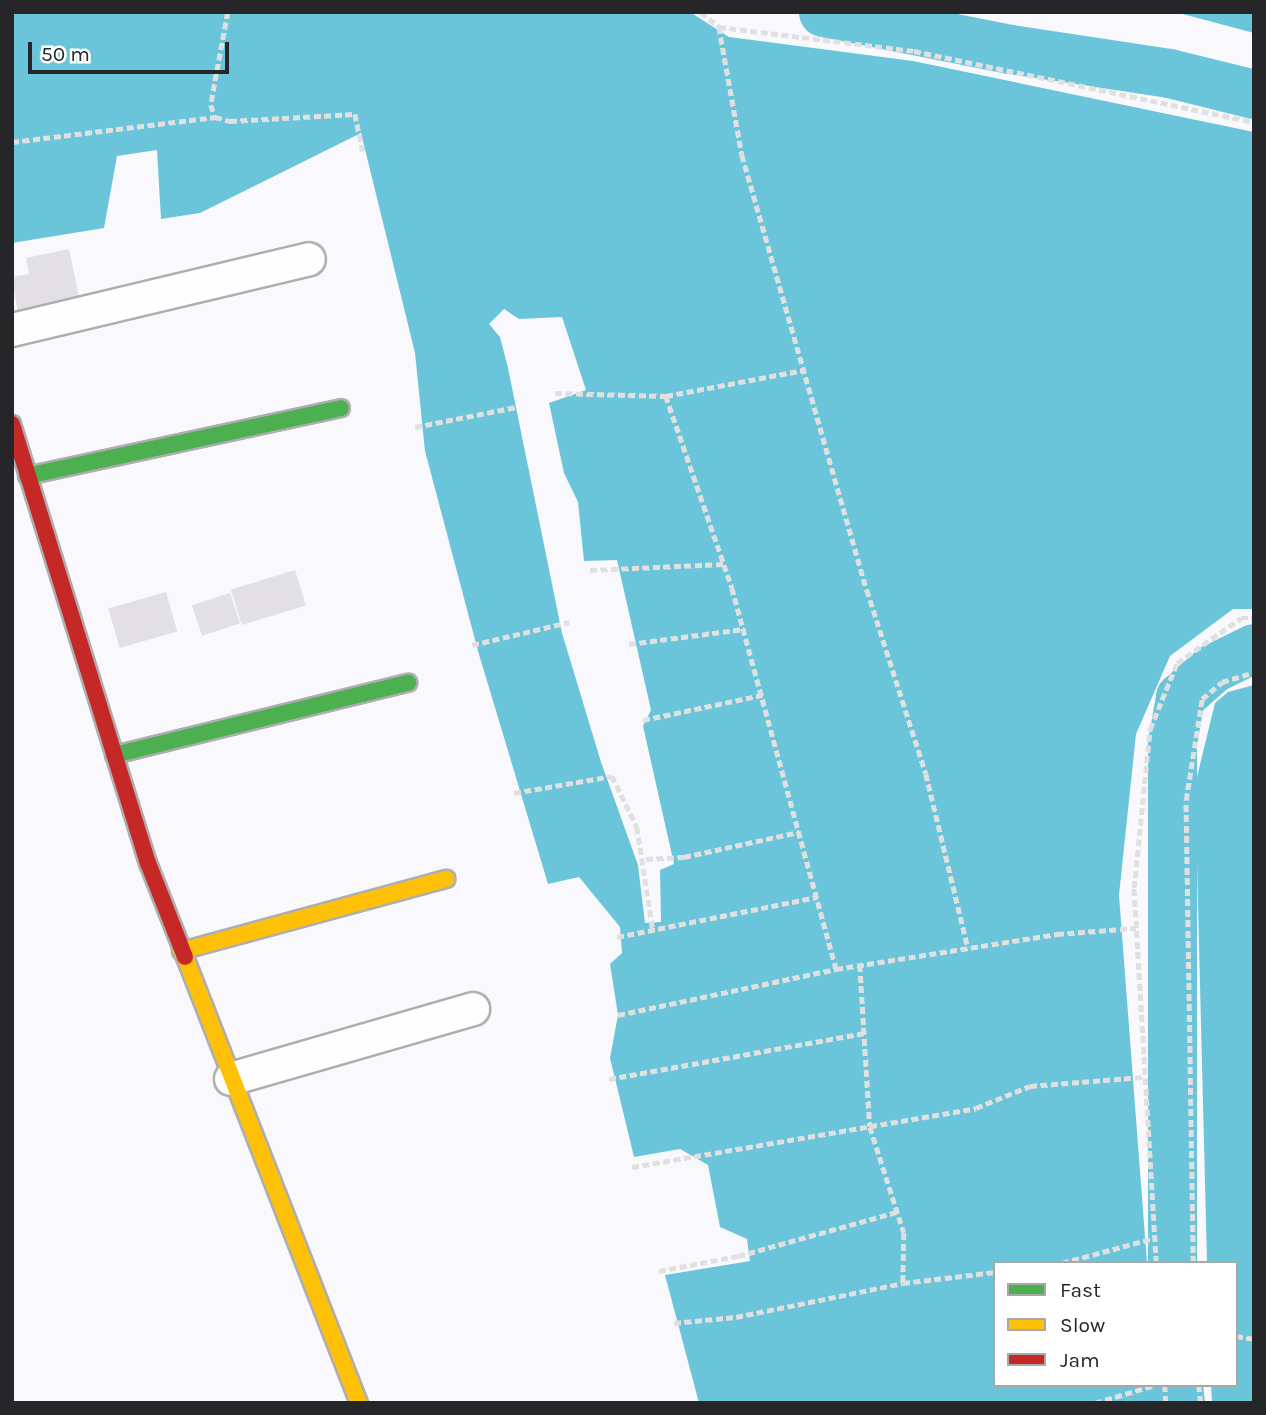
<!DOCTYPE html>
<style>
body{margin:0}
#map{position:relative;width:1266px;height:1415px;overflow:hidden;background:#f9f8fc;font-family:Karla,sans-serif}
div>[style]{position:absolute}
.water>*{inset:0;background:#6bc5da}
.river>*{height:49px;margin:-24.5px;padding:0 24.5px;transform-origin:24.5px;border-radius:24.5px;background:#6bc5da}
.building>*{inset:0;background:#e2e0e4;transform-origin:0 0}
.path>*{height:4.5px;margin-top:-2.25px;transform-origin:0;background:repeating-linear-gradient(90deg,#e0e0e1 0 7px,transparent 0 10.5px)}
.roads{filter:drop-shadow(2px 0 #aeaeb1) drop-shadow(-2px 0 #aeaeb1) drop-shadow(0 2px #aeaeb1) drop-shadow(0 -2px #aeaeb1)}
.street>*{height:32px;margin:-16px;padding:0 16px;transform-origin:16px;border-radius:16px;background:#fefeff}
.fast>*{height:16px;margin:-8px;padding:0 8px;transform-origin:8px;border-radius:8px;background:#4caf50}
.slow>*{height:16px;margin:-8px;padding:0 8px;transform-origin:8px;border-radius:8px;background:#ffc107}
.jam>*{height:16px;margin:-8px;padding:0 8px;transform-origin:8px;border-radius:8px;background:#c62828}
span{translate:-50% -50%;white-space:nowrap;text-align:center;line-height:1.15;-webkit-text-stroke:7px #fff;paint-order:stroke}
.frame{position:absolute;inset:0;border:14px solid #262528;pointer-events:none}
.legend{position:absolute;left:993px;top:1261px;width:245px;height:126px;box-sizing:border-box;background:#fff;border:2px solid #a8a8a9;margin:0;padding:9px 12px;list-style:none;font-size:21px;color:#262528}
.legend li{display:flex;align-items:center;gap:14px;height:35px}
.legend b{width:35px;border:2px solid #a8a8a9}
.scale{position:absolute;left:28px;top:42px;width:201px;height:32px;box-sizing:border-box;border:4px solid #262528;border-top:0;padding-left:9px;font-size:21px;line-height:24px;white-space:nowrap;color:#262528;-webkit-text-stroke:5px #fff;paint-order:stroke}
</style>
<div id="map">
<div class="water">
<i style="clip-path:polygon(evenodd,12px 12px,690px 12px,729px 37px,913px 61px,1254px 132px,1254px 609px,1233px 609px,1170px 656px,1136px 734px,1119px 895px,1147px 1263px,995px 1263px,995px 1385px,1157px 1385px,1158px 1403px,699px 1403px,665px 1275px,750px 1261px,747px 1239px,720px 1227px,708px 1165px,680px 1149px,634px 1157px,610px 1058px,618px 1015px,610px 964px,622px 953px,620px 927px,579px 877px,548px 884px,478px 651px,425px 451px,415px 353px,361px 133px,200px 213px,161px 219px,157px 150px,117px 156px,104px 228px,12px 243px,12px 12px,504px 309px,519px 319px,562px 317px,586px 390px,549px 403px,564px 473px,578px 502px,584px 561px,617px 560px,651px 710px,643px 726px,674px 864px,660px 870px,661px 922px,645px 923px,638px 865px,601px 762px,562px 633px,508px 368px,500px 337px,489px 324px,504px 309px)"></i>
<i style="clip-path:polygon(1175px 12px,1254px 12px,1254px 33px)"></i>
<i style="clip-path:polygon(1254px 685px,1254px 1403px,1212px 1403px,1211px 1385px,1236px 1385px,1236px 1263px,1207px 1263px,1195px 785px,1215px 703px,1228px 692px)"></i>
</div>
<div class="river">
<i style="left:823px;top:12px;width:191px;rotate:11.2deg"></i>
<i style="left:1010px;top:49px;width:161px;rotate:8.6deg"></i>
<i style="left:1169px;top:73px;width:88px;rotate:13.9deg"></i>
<i style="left:1172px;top:1263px;width:520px;rotate:-90deg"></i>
<i style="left:1172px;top:743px;width:47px;rotate:-80.1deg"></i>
<i style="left:1180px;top:697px;width:44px;rotate:-41.3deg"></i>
<i style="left:1213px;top:668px;width:46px;rotate:-26deg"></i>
<i style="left:1178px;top:1385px;width:18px;rotate:84deg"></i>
</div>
<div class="building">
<i style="clip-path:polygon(69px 249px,81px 307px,19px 320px,12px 277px,29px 274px,26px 258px)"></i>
<i style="left:295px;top:570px;width:37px;height:67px;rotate:73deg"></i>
<i style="left:166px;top:592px;width:41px;height:60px;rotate:74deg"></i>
<i style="left:230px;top:593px;width:32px;height:40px;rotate:72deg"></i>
</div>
<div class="path">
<i style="left:228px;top:12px;width:95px;rotate:100.4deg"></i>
<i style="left:211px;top:105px;width:13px;rotate:72deg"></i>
<i style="left:215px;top:117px;width:16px;rotate:15deg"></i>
<i style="left:230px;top:121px;width:125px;rotate:-3.2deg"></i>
<i style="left:355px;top:114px;width:38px;rotate:78deg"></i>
<i style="left:701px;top:12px;width:23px;rotate:40deg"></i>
<i style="left:719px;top:27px;width:196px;rotate:7deg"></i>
<i style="left:914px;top:51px;width:347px;rotate:11.8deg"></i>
<i style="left:719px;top:27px;width:130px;rotate:79.8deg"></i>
<i style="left:742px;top:155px;width:453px;rotate:74deg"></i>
<i style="left:867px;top:590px;width:193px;rotate:72.2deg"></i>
<i style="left:926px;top:774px;width:179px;rotate:76.4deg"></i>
<i style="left:12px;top:142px;width:205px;rotate:-7deg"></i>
<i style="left:555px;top:393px;width:111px;rotate:1.5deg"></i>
<i style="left:666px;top:396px;width:140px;rotate:-10.7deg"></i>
<i style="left:666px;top:396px;width:203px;rotate:71deg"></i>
<i style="left:732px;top:588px;width:395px;rotate:74.7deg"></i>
<i style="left:415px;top:427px;width:103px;rotate:-11.2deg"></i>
<i style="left:590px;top:570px;width:134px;rotate:-2.6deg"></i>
<i style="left:629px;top:644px;width:116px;rotate:-7.4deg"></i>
<i style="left:472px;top:645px;width:100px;rotate:-13.3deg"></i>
<i style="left:643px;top:720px;width:122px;rotate:-11.9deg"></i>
<i style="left:514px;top:793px;width:99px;rotate:-9.8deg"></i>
<i style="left:612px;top:776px;width:57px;rotate:63.9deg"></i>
<i style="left:637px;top:827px;width:104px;rotate:81.2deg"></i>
<i style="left:646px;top:859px;width:38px;rotate:-3deg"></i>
<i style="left:684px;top:857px;width:118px;rotate:-12.3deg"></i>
<i style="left:617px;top:937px;width:204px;rotate:-11.3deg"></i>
<i style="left:860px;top:965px;width:162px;rotate:86.5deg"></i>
<i style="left:870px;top:1127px;width:111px;rotate:72.2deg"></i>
<i style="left:904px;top:1233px;width:50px;rotate:91.1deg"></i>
<i style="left:618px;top:1015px;width:223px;rotate:-11.9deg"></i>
<i style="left:836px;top:969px;width:224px;rotate:-9deg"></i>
<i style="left:1057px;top:934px;width:79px;rotate:-4.3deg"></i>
<i style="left:609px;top:1079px;width:260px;rotate:-10.2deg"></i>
<i style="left:632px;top:1167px;width:349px;rotate:-9.7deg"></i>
<i style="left:976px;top:1108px;width:58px;rotate:-22.2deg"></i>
<i style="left:1030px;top:1086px;width:113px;rotate:-4.6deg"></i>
<i style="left:1062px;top:1263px;width:95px;rotate:-15.2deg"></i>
<i style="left:1156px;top:1263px;width:376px;rotate:-93.4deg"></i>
<i style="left:1134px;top:888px;width:160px;rotate:-84.3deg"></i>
<i style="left:1150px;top:729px;width:71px;rotate:-67.8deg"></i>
<i style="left:1177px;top:663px;width:78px;rotate:-35.1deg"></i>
<i style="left:1241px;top:618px;width:13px"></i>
<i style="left:1193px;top:1263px;width:463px;rotate:-90.9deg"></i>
<i style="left:1186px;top:800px;width:102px;rotate:-81deg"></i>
<i style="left:1202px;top:699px;width:26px;rotate:-40deg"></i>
<i style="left:1222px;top:682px;width:34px;rotate:-17deg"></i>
<i style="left:659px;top:1271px;width:80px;rotate:-10.8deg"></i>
<i style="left:738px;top:1256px;width:165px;rotate:-15.5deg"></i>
<i style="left:674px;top:1323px;width:62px;rotate:-5.5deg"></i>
<i style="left:736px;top:1317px;width:170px;rotate:-11.5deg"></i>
<i style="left:903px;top:1283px;width:93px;rotate:-6.8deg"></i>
<i style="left:1236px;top:1336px;width:18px;rotate:9deg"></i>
<i style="left:1165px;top:1385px;width:18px;rotate:87deg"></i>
<i style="left:1199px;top:1385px;width:18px;rotate:84deg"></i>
<i style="left:1095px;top:1403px;width:63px;rotate:-16.7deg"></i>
</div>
<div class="roads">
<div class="street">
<i style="left:12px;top:330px;width:305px;rotate:-13.4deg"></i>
<i style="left:231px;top:1079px;width:252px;rotate:-16.1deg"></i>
</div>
<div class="fast">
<i style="left:27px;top:476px;width:321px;rotate:-12.2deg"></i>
<i style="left:114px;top:755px;width:303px;rotate:-13.8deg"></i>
</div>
<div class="slow">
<i style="left:181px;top:951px;width:275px;rotate:-15.2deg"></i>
<i style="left:185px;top:957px;width:479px;rotate:68.7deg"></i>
</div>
<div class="jam">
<i style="left:12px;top:424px;width:460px;rotate:72.8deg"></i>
<i style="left:148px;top:863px;width:101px;rotate:68.5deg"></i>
</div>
</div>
<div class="frame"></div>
<ul class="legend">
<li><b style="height:9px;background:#4caf50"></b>Fast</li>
<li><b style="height:9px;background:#ffc107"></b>Slow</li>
<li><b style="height:9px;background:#c62828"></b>Jam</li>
</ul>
<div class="scale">50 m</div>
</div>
